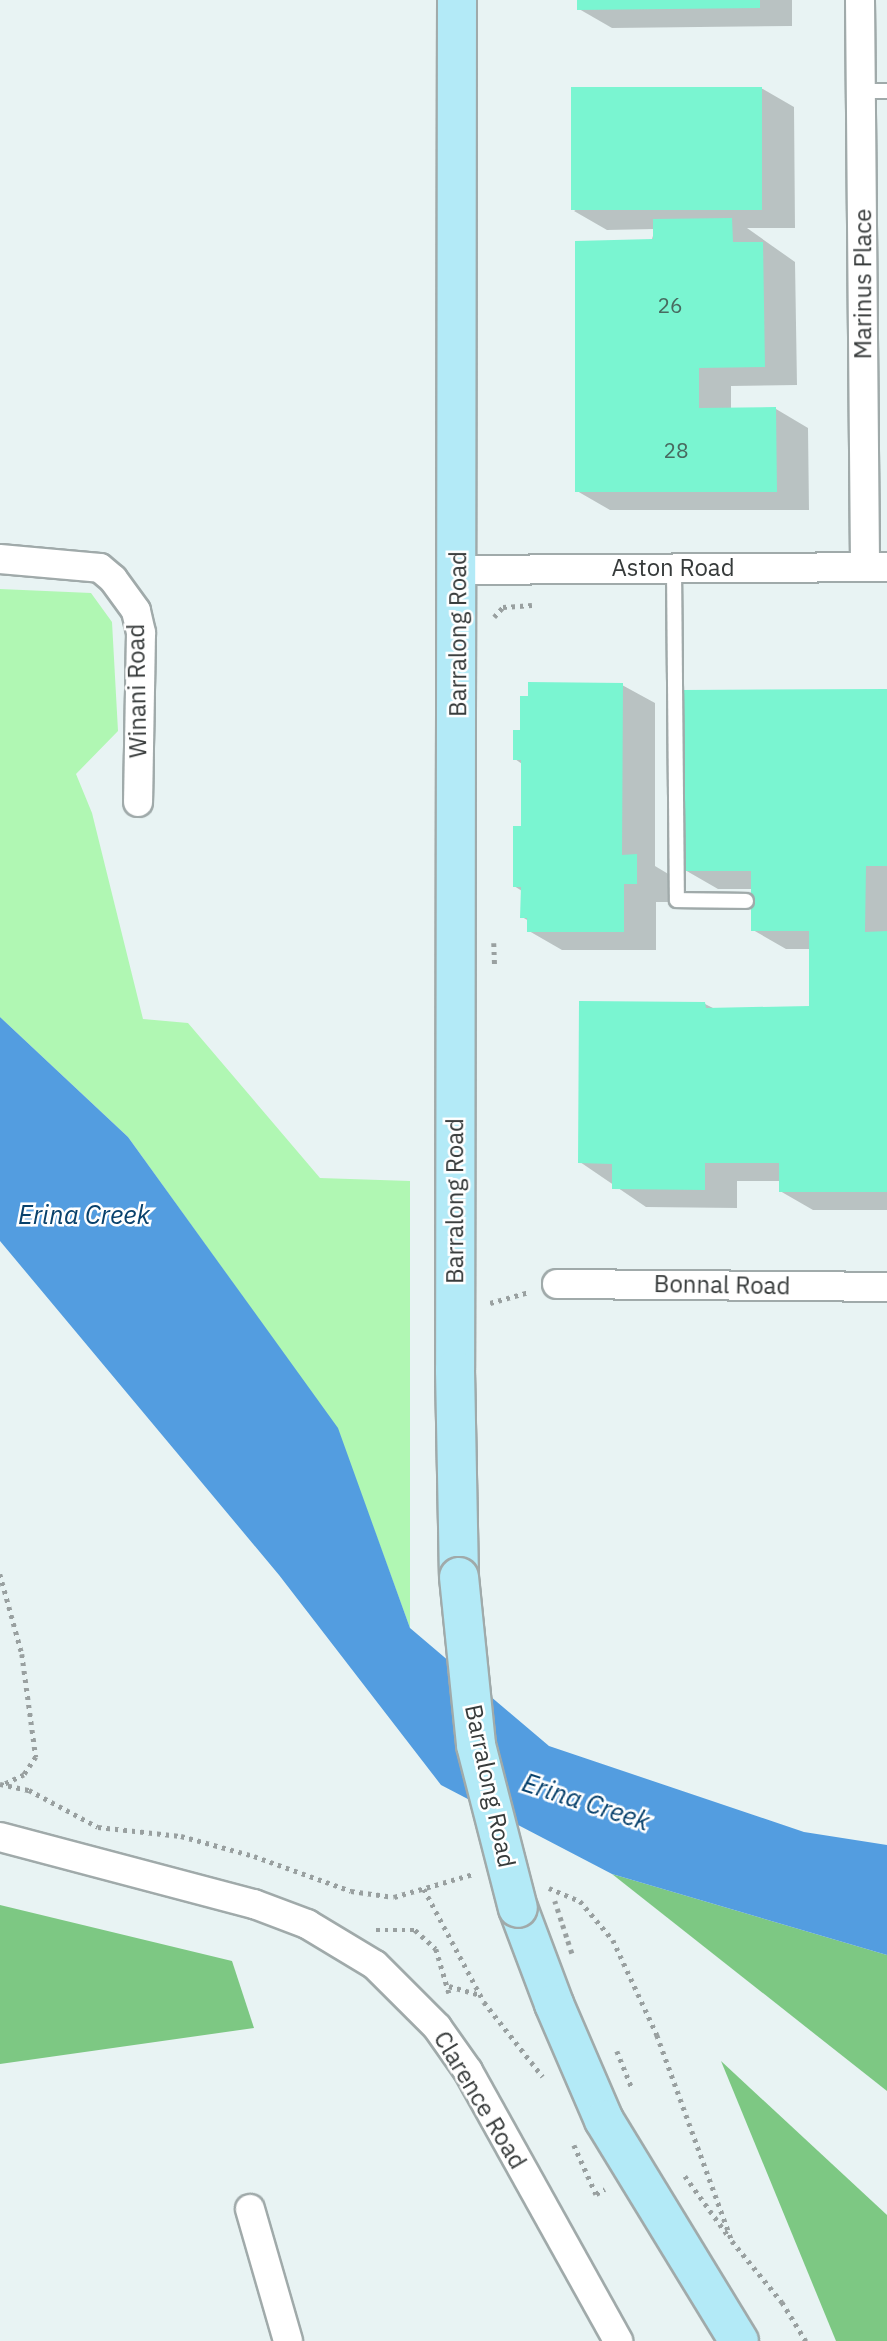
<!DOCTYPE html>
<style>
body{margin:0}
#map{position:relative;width:887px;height:2341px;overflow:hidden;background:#e8f3f3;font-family:"IBM Plex Sans",sans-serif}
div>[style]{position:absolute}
.green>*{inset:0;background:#b0f7b3}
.forest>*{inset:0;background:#7dc883}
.water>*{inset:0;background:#539de0}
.shadow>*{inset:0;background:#0003}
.building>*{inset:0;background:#7af5d1;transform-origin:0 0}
.path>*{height:4.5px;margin-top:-2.25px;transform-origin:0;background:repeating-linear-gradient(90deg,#99a0a0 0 3.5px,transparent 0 8.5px)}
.roads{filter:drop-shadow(2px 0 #a0aaaa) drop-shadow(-2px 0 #a0aaaa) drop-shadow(0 2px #a0aaaa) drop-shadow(0 -2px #a0aaaa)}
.lane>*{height:14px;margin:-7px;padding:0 7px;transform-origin:7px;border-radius:7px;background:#fff}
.street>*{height:28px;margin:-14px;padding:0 14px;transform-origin:14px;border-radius:14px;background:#fff}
.secondary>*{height:38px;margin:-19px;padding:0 19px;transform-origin:19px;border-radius:19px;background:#b3eaf7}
.path-bridge>*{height:4.5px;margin-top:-2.25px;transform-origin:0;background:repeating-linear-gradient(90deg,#99a0a0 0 3.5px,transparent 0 8.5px)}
.bridges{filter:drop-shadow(2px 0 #a0aaaa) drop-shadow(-2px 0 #a0aaaa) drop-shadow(0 2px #a0aaaa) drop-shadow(0 -2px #a0aaaa)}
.secondary-bridge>*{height:38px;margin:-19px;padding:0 19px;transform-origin:19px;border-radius:19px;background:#b3eaf7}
span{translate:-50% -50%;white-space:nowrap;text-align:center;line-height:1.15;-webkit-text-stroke:5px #fff;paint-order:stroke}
.number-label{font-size:21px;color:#486a60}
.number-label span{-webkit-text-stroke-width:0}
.street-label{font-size:24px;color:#373b3b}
.water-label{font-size:26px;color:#08416c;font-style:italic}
</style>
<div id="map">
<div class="green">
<i style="clip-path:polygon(0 589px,91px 593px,112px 622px,118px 731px,76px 774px,92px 813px,143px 1019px,188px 1023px,320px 1178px,410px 1181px,410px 1628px,337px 1428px,128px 1137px,0 1017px)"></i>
</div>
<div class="forest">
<i style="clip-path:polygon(612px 1874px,887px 1955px,887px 2091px)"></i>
<i style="clip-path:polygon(0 1905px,232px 1961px,254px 2028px,0 2064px)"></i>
<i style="clip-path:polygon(721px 2061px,887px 2215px,887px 2341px,836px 2341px)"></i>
</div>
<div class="water">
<i style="clip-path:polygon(0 1017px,128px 1137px,338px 1428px,410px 1628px,549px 1746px,804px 1832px,887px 1845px,887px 1955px,612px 1874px,441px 1785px,279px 1575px,0 1241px)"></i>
</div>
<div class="shadow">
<i style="clip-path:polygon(579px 0,792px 0,792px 26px,612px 28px,579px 9px)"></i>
<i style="clip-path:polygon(761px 88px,794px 107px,795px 228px,747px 228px,795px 262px,797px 385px,731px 386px,731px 410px,776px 409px,808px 428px,809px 510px,610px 510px,577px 491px,655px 229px,607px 230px,574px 211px)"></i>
<i style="clip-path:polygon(622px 685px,655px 703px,655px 866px,670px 875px,670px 902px,656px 902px,656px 950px,562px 950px,529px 931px,529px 921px,522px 917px,522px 891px,514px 886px,523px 828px,522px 764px,515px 759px,522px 732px)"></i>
<i style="clip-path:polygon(887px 691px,887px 1210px,813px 1210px,780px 1191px,780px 1181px,737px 1181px,737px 1208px,646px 1207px,580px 1162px,705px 1004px,715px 1009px,811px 1008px,810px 949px,786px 949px,753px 930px,753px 889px,718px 889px,685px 870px)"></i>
</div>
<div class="building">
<i style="clip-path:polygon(577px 0,760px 0,760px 8px,577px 10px)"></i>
<i style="left:762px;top:87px;width:123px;height:191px;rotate:90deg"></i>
<i style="clip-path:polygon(732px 218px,733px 242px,763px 242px,765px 367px,699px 368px,699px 408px,776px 407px,777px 492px,575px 492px,575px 241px,653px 239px,653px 219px)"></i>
<i style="clip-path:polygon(528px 682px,623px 683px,622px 855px,637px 854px,637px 884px,624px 884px,624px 932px,527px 932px,527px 918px,520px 918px,521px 887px,513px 887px,513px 826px,521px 826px,521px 760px,513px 760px,513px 730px,520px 730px,520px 696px,528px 696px)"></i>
<i style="clip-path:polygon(887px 689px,887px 866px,866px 866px,865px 932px,887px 931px,887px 1192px,779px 1192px,779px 1163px,705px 1163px,705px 1190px,612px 1189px,612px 1164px,578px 1163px,579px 1001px,705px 1002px,706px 1008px,809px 1006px,809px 931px,751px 931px,751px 871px,683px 871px,683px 690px)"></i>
</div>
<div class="path">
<i style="left:494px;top:617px;width:13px;rotate:-48deg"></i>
<i style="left:503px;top:607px;width:29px;rotate:-4deg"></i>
<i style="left:494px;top:943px;width:23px;rotate:88deg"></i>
<i style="left:490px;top:1303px;width:41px;rotate:-15.8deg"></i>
<i style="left:0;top:1574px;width:83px;rotate:74.6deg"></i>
<i style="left:22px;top:1654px;width:104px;rotate:82.3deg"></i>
<i style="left:36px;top:1757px;width:22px;rotate:124deg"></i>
<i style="left:24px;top:1775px;width:21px;rotate:155deg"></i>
<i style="left:0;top:1784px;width:30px;rotate:12deg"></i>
<i style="left:29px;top:1790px;width:78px;rotate:28.2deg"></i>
<i style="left:98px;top:1827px;width:83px;rotate:6.2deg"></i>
<i style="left:181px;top:1836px;width:76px;rotate:15.3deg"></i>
<i style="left:254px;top:1856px;width:103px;rotate:19.8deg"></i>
<i style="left:351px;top:1891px;width:43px;rotate:7.9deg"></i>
<i style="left:394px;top:1897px;width:82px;rotate:-16.2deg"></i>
<i style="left:549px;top:1888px;width:34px;rotate:23deg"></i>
<i style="left:580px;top:1901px;width:51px;rotate:49.8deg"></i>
<i style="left:613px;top:1940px;width:105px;rotate:65.1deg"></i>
<i style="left:657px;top:2035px;width:219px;rotate:70deg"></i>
<i style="left:732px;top:2241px;width:79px;rotate:50.7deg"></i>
<i style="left:782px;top:2302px;width:46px;rotate:58.4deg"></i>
<i style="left:424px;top:1889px;width:128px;rotate:62deg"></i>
<i style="left:484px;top:2002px;width:95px;rotate:51.8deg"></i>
<i style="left:376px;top:1930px;width:39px"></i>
<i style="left:415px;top:1930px;width:28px;rotate:42deg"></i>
<i style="left:436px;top:1949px;width:46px;rotate:73.5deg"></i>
<i style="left:449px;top:1986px;width:32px;rotate:16deg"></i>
<i style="left:617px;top:2051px;width:40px;rotate:68deg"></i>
<i style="left:574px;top:2145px;width:54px;rotate:65.8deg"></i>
<i style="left:596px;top:2194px;width:10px;rotate:-29deg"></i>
<i style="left:685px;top:2176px;width:72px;rotate:54.1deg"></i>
</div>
<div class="roads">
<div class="lane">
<i style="left:861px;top:91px;width:26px"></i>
<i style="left:674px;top:568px;width:332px;rotate:89.5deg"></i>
<i style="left:677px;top:900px;width:69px;rotate:0.8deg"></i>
</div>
<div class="street">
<i style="left:860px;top:0;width:567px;rotate:89.49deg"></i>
<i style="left:0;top:559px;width:100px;rotate:5.1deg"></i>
<i style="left:100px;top:568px;width:17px;rotate:40deg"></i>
<i style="left:113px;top:579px;width:39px;rotate:54deg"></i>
<i style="left:136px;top:611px;width:23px;rotate:77deg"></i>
<i style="left:141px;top:633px;width:169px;rotate:91deg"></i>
<i style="left:459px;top:570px;width:428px;rotate:-0.4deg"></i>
<i style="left:557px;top:1284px;width:330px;rotate:0.5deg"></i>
<i style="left:0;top:1837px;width:263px;rotate:14.8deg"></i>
<i style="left:254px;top:1904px;width:57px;rotate:20.7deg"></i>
<i style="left:307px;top:1924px;width:79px;rotate:31.1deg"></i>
<i style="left:375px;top:1965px;width:88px;rotate:45deg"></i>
<i style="left:437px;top:2027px;width:54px;rotate:54.8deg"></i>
<i style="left:468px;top:2071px;width:309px;rotate:60.9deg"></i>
<i style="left:250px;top:2209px;width:137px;rotate:73.9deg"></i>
</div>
<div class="secondary">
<i style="left:457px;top:0;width:1370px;rotate:90.08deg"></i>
<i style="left:455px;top:1370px;width:207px;rotate:88.9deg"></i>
<i style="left:518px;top:1908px;width:103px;rotate:69.4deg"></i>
<i style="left:554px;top:2004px;width:126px;rotate:66.7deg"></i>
<i style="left:604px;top:2120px;width:259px;rotate:58.6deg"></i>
</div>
</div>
<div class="path-bridge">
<i style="left:555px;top:1901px;width:55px;rotate:71.9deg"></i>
</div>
<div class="bridges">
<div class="secondary-bridge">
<i style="left:459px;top:1577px;width:169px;rotate:84.2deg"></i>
<i style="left:476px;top:1745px;width:168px;rotate:75.6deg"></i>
</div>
</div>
<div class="number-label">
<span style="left:670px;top:305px">26</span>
<span style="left:676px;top:450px">28</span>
</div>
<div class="street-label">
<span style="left:863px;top:284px;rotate:-90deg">Marinus Place</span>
<span style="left:673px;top:568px">Aston Road</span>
<span style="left:458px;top:634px;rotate:-90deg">Barralong Road</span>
<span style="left:137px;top:691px;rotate:-91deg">Winani Road</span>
<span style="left:455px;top:1201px;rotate:-90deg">Barralong Road</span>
<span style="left:722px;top:1285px;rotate:1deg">Bonnal Road</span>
<span style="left:490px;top:1786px;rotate:78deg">Barralong Road</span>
<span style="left:480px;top:2100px;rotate:59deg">Clarence Road</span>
</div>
<div class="water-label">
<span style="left:84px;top:1215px">Erina Creek</span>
<span style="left:586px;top:1802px;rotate:18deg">Erina Creek</span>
</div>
</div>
